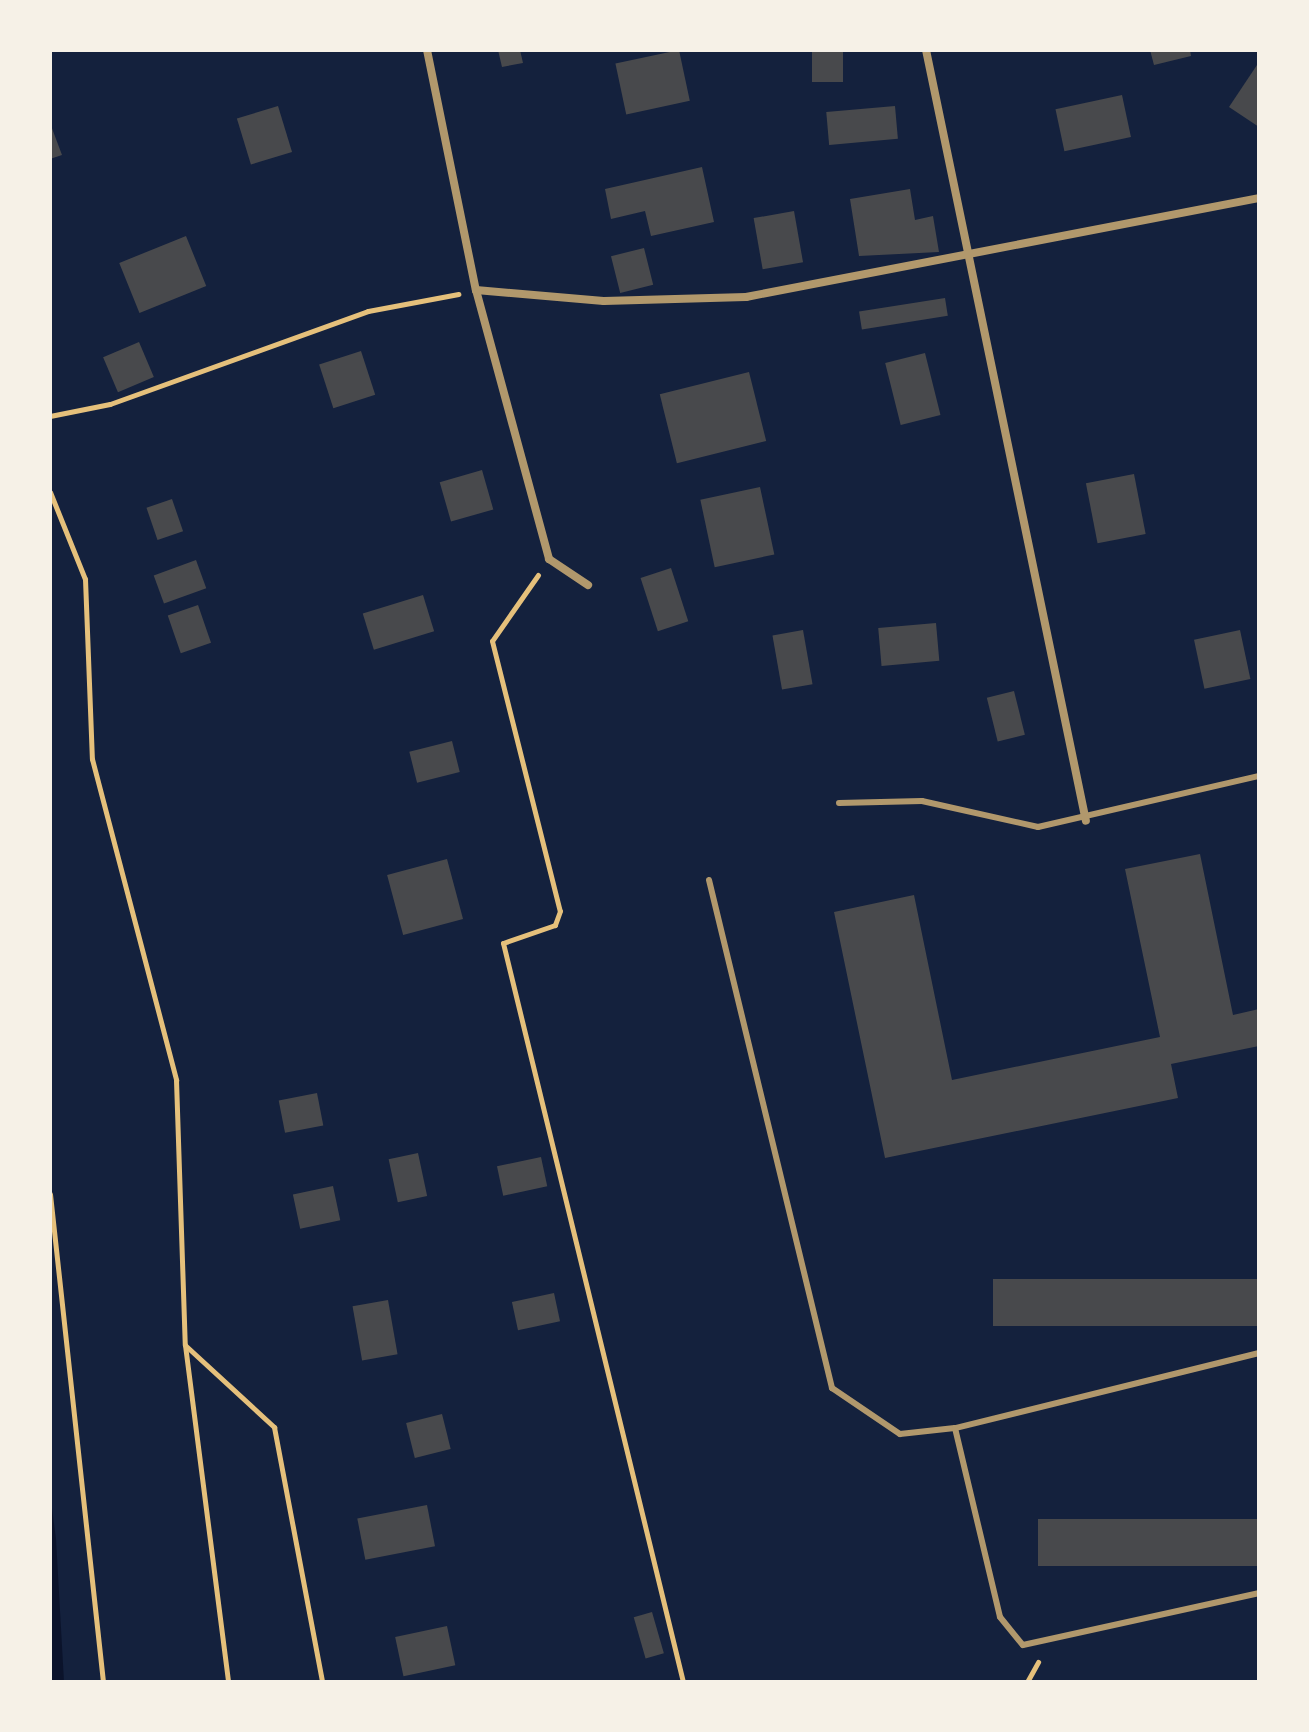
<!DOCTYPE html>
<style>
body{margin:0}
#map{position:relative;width:1309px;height:1732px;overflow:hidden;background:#14213d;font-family:Helvetica,sans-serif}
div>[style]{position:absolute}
.water>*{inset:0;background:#0b132b}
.building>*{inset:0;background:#48494c;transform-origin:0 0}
.path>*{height:5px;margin:-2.5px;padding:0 2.5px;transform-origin:2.5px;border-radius:2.5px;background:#e5c07b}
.service>*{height:6px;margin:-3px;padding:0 3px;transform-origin:3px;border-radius:3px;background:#b1986c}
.minor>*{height:8px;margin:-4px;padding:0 4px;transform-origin:4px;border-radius:4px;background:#b1986c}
span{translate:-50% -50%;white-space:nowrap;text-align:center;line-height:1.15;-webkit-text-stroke:7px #f6f1e7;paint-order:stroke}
.frame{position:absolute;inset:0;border:52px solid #f6f1e7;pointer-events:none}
</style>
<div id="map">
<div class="water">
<i style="clip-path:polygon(50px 1493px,56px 1539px,64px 1682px,50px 1682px)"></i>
</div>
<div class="building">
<i style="clip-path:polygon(498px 50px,520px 50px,523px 63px,502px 67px)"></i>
<i style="left:679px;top:50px;width:52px;height:65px;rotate:78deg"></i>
<i style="left:812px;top:50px;width:31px;height:32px"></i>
<i style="clip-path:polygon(1150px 50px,1190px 50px,1191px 56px,1154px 65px)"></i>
<i style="clip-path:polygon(1259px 62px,1259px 127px,1229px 107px)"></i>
<i style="left:1122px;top:95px;width:43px;height:68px;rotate:78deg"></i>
<i style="left:278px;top:106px;width:48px;height:43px;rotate:73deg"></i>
<i style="left:895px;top:106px;width:33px;height:69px;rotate:85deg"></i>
<i style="clip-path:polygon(50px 123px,62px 155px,50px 159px)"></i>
<i style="clip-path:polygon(702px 167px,714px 222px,651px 236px,645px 211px,611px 219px,605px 189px)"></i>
<i style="clip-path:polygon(910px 189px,915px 220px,933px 216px,939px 252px,859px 256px,850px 199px)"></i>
<i style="left:794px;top:211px;width:52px;height:41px;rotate:80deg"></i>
<i style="left:186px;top:236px;width:54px;height:72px;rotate:68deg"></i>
<i style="left:644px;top:248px;width:38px;height:34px;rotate:76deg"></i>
<i style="left:945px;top:298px;width:18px;height:87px;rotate:81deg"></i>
<i style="left:139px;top:342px;width:38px;height:39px;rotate:67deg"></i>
<i style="left:361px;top:351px;width:46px;height:44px;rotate:72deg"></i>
<i style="left:925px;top:353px;width:64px;height:41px;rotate:76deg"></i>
<i style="left:749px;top:372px;width:71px;height:92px;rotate:76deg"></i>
<i style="left:482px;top:470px;width:41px;height:44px;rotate:74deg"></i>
<i style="left:1134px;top:474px;width:61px;height:49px;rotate:79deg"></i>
<i style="left:760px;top:487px;width:69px;height:61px;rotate:78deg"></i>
<i style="left:172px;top:499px;width:34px;height:27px;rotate:71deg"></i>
<i style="left:196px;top:560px;width:30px;height:45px;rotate:70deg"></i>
<i style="left:671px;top:568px;width:56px;height:32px;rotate:72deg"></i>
<i style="left:423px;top:595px;width:38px;height:63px;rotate:73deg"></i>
<i style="left:198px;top:605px;width:40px;height:32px;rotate:71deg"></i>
<i style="left:936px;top:623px;width:38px;height:58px;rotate:85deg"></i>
<i style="left:803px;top:630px;width:55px;height:31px;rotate:80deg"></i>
<i style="left:1240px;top:630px;width:50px;height:47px;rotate:78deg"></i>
<i style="left:1014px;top:691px;width:45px;height:28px;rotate:76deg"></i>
<i style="left:452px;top:741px;width:32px;height:44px;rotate:76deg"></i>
<i style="clip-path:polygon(1200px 854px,1233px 1015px,1259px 1009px,1259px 1046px,1171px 1064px,1178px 1098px,885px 1158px,834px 912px,914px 895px,952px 1080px,1160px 1037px,1125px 869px)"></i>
<i style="left:447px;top:859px;width:62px;height:62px;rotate:75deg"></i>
<i style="left:317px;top:1093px;width:33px;height:39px;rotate:79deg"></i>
<i style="left:418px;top:1153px;width:44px;height:30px;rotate:78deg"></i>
<i style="left:541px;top:1157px;width:30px;height:45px;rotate:78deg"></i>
<i style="left:333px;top:1186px;width:35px;height:41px;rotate:78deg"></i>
<i style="left:1259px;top:1279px;width:47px;height:266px;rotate:90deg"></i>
<i style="left:554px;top:1293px;width:29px;height:43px;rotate:78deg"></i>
<i style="left:388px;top:1300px;width:55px;height:36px;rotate:80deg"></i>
<i style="left:442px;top:1414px;width:36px;height:37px;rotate:76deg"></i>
<i style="left:427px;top:1505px;width:42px;height:71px;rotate:79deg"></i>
<i style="left:1259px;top:1519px;width:47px;height:221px;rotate:90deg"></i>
<i style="left:652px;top:1612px;width:43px;height:19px;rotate:74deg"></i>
<i style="left:447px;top:1626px;width:40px;height:53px;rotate:78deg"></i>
</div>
<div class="path">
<i style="left:50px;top:416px;width:61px;rotate:-11.3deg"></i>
<i style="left:110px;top:404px;width:274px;rotate:-19.8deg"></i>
<i style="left:368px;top:311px;width:92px;rotate:-10.7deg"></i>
<i style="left:50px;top:492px;width:94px;rotate:68.1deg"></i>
<i style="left:85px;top:579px;width:180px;rotate:87.8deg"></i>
<i style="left:92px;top:759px;width:332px;rotate:75.3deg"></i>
<i style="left:176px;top:1080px;width:265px;rotate:88.1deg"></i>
<i style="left:185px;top:1345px;width:340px;rotate:82.7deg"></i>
<i style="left:538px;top:575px;width:80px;rotate:124.9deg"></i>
<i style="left:492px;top:641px;width:278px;rotate:75.9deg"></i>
<i style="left:560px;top:911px;width:15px;rotate:110deg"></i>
<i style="left:555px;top:925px;width:55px;rotate:160.9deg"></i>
<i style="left:503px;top:943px;width:761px;rotate:76.31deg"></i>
<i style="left:50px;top:1194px;width:491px;rotate:83.8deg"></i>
<i style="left:186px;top:1346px;width:120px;rotate:42.6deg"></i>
<i style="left:274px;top:1427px;width:259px;rotate:79.3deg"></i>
<i style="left:1027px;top:1682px;width:23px;rotate:-61deg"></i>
</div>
<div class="service">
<i style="left:839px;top:803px;width:83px;rotate:-1.4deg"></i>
<i style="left:922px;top:801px;width:119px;rotate:12.6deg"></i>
<i style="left:1038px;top:827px;width:227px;rotate:-13deg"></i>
<i style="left:709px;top:880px;width:523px;rotate:76.39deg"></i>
<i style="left:832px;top:1388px;width:82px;rotate:34.1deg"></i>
<i style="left:900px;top:1434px;width:55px;rotate:-6.2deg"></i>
<i style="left:1259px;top:1353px;width:313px;rotate:166.1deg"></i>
<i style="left:955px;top:1428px;width:194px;rotate:76.6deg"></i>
<i style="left:1000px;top:1617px;width:36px;rotate:51deg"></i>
<i style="left:1023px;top:1645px;width:242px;rotate:-12.4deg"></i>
</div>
<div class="minor">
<i style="left:427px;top:50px;width:245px;rotate:78.5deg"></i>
<i style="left:476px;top:290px;width:279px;rotate:74.8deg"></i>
<i style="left:549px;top:559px;width:47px;rotate:33.7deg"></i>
<i style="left:926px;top:50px;width:787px;rotate:78.28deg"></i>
<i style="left:476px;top:290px;width:128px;rotate:4.9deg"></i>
<i style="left:604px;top:301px;width:142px;rotate:-1.6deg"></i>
<i style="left:746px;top:297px;width:522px;rotate:-10.92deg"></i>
</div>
<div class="frame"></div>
</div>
